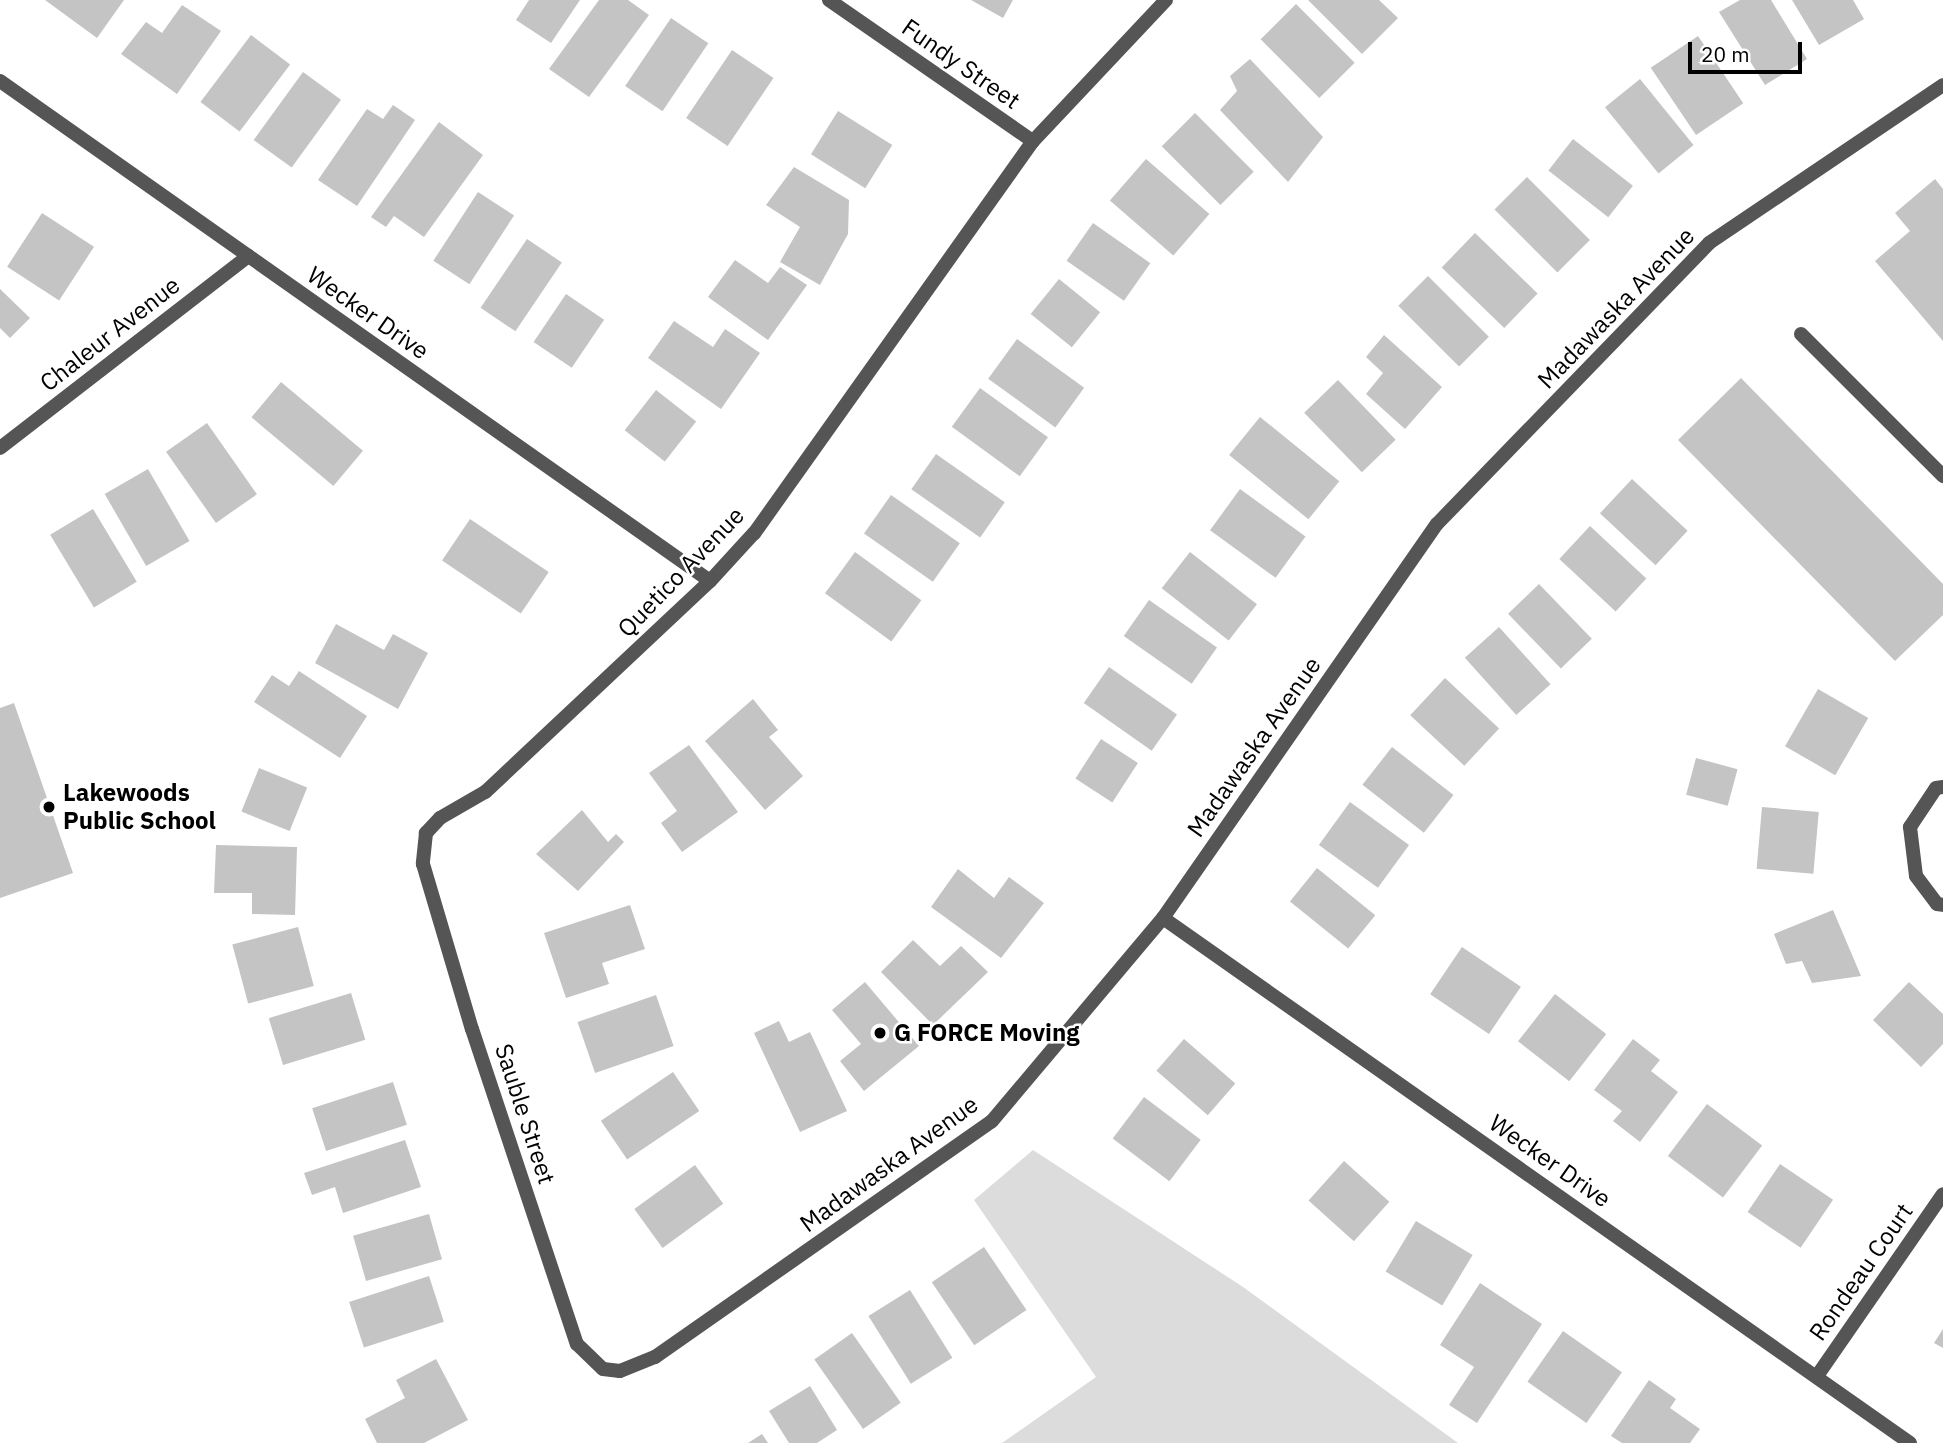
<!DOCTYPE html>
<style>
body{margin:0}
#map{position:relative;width:1943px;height:1443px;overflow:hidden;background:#fff;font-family:"IBM Plex Sans",sans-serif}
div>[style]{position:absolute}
.green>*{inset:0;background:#dcdcdc}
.building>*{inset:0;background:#c4c4c4;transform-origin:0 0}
.service>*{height:14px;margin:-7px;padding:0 7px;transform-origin:7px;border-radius:7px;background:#555}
.minor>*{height:14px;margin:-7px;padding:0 7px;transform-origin:7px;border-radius:7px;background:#555}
.dots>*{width:19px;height:19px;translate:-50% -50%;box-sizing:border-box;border:4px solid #fff;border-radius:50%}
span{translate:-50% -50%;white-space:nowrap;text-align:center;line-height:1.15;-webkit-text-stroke:5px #fff;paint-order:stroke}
.street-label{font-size:24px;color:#000}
.poi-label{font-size:24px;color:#000;font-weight:700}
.left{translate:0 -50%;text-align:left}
.scale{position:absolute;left:1688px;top:42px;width:114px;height:32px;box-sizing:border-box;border:4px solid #000;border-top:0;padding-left:9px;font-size:21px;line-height:24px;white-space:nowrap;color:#000;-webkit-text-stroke:5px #fff;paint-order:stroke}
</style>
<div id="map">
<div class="green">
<i style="clip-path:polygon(1033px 1150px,1243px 1287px,1458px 1443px,1002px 1443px,1096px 1377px,974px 1200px)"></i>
</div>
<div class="building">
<i style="clip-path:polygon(45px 0,124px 0,97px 38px)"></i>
<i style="clip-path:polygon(529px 0,580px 0,551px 43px,516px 20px)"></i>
<i style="clip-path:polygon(599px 0,628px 0,649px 15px,589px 97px,549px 69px)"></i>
<i style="clip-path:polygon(971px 0,1013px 0,1003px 18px)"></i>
<i style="clip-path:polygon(1308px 0,1379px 0,1398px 18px,1362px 54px)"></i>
<i style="clip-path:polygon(1740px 0,1771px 0,1807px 59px,1765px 85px,1719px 12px)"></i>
<i style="clip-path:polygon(1792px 0,1853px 0,1864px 19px,1819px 45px)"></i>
<i style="left:1296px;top:4px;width:83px;height:50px;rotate:45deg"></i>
<i style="clip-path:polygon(182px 5px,221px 31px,177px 94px,121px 54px,146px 22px,162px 33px)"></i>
<i style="left:671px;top:18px;width:45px;height:82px;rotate:34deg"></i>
<i style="left:251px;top:35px;width:49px;height:84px;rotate:37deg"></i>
<i style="left:1698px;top:36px;width:81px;height:57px;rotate:56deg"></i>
<i style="left:732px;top:50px;width:50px;height:82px;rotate:34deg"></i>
<i style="clip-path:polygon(1250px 59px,1323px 137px,1288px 182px,1220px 110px,1237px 91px,1230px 76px)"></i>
<i style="left:303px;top:72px;width:47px;height:84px;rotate:36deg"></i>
<i style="left:1640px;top:79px;width:85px;height:45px;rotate:51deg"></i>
<i style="clip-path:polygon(393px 105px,415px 120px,357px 206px,318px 180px,367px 109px,383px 119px)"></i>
<i style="left:838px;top:111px;width:64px;height:51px;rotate:32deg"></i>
<i style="left:1195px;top:113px;width:83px;height:47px;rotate:45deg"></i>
<i style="clip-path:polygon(439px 122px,483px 155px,424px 237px,394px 216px,386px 227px,371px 217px)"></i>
<i style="left:1573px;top:139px;width:76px;height:40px;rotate:38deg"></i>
<i style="left:1146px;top:159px;width:84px;height:55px;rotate:41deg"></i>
<i style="clip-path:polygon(794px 167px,849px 200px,848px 234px,820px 285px,780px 262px,800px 227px,766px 205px)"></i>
<i style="left:1527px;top:177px;width:89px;height:46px;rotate:45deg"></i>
<i style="clip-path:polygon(1935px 179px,1943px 189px,1943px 341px,1875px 261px,1910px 231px,1895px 213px)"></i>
<i style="left:478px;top:192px;width:43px;height:82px;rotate:33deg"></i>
<i style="left:42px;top:213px;width:62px;height:64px;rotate:33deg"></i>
<i style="left:1093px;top:223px;width:70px;height:46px;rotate:35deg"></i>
<i style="left:1475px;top:233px;width:87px;height:48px;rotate:44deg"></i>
<i style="left:527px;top:239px;width:42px;height:83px;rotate:34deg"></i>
<i style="clip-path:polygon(735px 260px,768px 283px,780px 267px,807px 285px,768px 340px,708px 297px)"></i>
<i style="left:1428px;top:276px;width:86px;height:42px;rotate:45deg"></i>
<i style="left:1059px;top:279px;width:53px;height:45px;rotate:39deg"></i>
<i style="clip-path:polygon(0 289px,30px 318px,10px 338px,0 328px)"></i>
<i style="left:566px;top:294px;width:46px;height:58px;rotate:34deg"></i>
<i style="clip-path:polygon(674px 321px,713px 347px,725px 329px,760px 353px,721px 409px,648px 358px)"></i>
<i style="clip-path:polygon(1384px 335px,1442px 387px,1405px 429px,1366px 394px,1383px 373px,1366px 357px)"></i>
<i style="left:1017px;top:339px;width:83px;height:49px;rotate:36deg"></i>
<i style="clip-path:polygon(1741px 378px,1943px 584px,1943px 615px,1895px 661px,1678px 440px)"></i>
<i style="left:1338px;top:380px;width:83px;height:47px;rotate:46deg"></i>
<i style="left:281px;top:382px;width:107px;height:46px;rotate:40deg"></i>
<i style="left:980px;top:388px;width:84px;height:48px;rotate:36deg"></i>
<i style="left:656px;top:390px;width:51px;height:51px;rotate:38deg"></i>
<i style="left:1260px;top:417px;width:102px;height:49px;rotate:39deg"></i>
<i style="left:207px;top:423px;width:87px;height:50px;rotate:55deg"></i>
<i style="left:936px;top:454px;width:84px;height:43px;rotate:35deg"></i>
<i style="left:148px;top:469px;width:83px;height:50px;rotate:60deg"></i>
<i style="left:1632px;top:479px;width:76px;height:47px;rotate:43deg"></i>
<i style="left:1240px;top:489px;width:81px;height:51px;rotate:36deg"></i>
<i style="left:891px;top:495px;width:84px;height:47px;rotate:35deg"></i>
<i style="left:93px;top:509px;width:85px;height:50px;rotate:59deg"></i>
<i style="left:470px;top:519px;width:95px;height:50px;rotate:34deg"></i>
<i style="left:1590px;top:526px;width:77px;height:45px;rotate:43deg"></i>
<i style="left:855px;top:552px;width:82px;height:51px;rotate:36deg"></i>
<i style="left:1190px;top:552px;width:85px;height:46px;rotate:38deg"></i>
<i style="left:1539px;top:584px;width:76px;height:43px;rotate:46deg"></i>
<i style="left:1149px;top:600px;width:83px;height:44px;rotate:35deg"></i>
<i style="clip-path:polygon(336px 624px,384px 650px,393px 634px,428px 653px,398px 709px,315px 663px)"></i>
<i style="left:1499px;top:627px;width:77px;height:46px;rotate:48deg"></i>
<i style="left:1109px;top:667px;width:83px;height:44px;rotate:35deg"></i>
<i style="clip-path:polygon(299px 671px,367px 716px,340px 758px,254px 702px,272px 675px,289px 686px)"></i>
<i style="left:1445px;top:678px;width:74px;height:51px;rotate:43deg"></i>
<i style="left:1818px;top:689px;width:58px;height:66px;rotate:30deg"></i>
<i style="clip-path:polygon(753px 699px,778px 730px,769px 737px,803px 776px,765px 810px,705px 741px)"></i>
<i style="clip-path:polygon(14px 703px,73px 873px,0 898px,0 708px)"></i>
<i style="left:1101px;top:739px;width:44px;height:47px;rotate:33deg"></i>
<i style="clip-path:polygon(689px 745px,738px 812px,682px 852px,661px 823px,677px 811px,649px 773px)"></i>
<i style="left:1392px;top:747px;width:78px;height:48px;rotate:38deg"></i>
<i style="left:1696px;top:758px;width:43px;height:38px;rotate:15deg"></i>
<i style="left:259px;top:768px;width:52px;height:47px;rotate:22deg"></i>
<i style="left:1350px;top:802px;width:73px;height:53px;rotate:36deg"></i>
<i style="left:1762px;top:807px;width:57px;height:62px;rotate:5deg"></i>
<i style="clip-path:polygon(582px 810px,608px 842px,616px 834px,624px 842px,578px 891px,536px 854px)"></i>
<i style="clip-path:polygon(216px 845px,297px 847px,295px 915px,252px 914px,252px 893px,214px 893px)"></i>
<i style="left:1317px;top:868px;width:75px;height:43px;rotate:39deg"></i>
<i style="clip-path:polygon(958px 869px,994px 898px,1009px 877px,1044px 903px,1001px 958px,931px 907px)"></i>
<i style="clip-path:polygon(630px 905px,645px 949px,602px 963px,609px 984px,566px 998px,544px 933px)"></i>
<i style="clip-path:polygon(1833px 910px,1861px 976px,1812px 983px,1802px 961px,1786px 964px,1774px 934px)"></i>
<i style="left:298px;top:927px;width:61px;height:68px;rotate:75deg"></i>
<i style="clip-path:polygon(913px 940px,940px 966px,961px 946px,988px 972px,933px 1025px,881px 972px)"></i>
<i style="left:1462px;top:947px;width:71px;height:57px;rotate:34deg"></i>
<i style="clip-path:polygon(865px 982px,919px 1046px,864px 1091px,840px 1061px,861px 1044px,832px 1010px)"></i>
<i style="clip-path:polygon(1909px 982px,1943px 1014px,1943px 1044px,1921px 1067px,1873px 1020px)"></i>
<i style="left:351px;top:993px;width:49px;height:86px;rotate:73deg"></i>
<i style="left:1555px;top:994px;width:65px;height:60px;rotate:38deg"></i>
<i style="left:656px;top:995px;width:54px;height:83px;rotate:71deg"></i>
<i style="clip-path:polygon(779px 1021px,789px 1042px,810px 1032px,847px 1111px,800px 1132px,754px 1033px)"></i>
<i style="left:1184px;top:1039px;width:68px;height:42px;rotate:41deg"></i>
<i style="clip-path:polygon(1633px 1039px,1660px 1060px,1651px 1071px,1678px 1092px,1640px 1142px,1613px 1121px,1622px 1111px,1594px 1090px)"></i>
<i style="left:673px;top:1072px;width:47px;height:87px;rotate:56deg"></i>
<i style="left:393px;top:1082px;width:45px;height:85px;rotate:72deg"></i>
<i style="left:1144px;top:1097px;width:71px;height:52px;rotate:37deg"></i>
<i style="left:1707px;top:1104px;width:69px;height:65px;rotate:37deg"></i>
<i style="clip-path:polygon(405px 1140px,421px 1187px,343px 1213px,335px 1187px,312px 1195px,304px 1173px)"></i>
<i style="left:1344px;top:1161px;width:61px;height:53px;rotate:42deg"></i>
<i style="left:1780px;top:1164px;width:64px;height:58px;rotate:34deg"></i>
<i style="left:695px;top:1165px;width:48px;height:75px;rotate:54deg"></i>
<i style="left:429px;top:1214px;width:47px;height:79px;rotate:74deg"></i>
<i style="left:1416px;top:1221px;width:66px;height:59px;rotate:31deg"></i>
<i style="left:984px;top:1247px;width:76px;height:63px;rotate:56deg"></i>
<i style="left:429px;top:1276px;width:48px;height:84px;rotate:72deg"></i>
<i style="clip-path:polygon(1480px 1283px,1542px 1324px,1477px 1423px,1449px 1405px,1474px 1367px,1440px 1345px)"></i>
<i style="left:910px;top:1290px;width:80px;height:49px;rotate:58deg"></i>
<i style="clip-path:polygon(1943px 1329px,1943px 1348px,1934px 1343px)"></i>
<i style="left:1563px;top:1331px;width:72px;height:62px;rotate:35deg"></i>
<i style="left:852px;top:1333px;width:85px;height:46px;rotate:55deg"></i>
<i style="clip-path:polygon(436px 1359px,468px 1420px,424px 1443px,377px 1443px,365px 1419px,405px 1398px,396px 1380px)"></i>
<i style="clip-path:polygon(1649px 1380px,1676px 1399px,1670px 1408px,1700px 1429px,1690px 1443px,1622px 1443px,1611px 1436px)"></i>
<i style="clip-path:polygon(810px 1386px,837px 1430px,817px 1443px,789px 1443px,769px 1411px)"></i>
<i style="clip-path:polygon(762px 1434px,768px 1443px,748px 1443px)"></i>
</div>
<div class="service">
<i style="left:1801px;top:334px;width:201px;rotate:45deg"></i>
</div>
<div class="minor">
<i style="left:829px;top:0;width:248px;rotate:34.7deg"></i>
<i style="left:1166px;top:0;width:194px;rotate:133.3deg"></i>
<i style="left:1033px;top:141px;width:481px;rotate:125.4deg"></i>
<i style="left:754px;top:533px;width:65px;rotate:132.5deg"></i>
<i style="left:710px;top:581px;width:308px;rotate:136.8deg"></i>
<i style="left:485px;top:792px;width:52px;rotate:150deg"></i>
<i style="left:440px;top:818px;width:21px;rotate:133deg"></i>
<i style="left:426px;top:833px;width:31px;rotate:96deg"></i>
<i style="left:423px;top:864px;width:172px;rotate:73.5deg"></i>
<i style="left:472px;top:1029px;width:332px;rotate:71.6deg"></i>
<i style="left:577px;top:1344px;width:36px;rotate:44deg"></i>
<i style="left:603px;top:1369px;width:17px;rotate:7deg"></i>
<i style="left:620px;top:1371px;width:38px;rotate:-22deg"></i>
<i style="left:655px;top:1357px;width:411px;rotate:-35deg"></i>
<i style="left:992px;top:1121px;width:265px;rotate:-49.9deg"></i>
<i style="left:1163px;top:918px;width:480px;rotate:-55.2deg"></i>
<i style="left:1437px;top:524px;width:391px;rotate:-45.9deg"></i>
<i style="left:1709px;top:243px;width:282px;rotate:-34deg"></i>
<i style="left:0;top:81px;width:868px;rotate:35.15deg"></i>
<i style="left:0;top:448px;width:314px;rotate:-37.7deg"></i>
<i style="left:1943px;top:787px;width:7px;rotate:172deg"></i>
<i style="left:1936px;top:788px;width:47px;rotate:123.7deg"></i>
<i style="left:1910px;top:827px;width:49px;rotate:83deg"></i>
<i style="left:1916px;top:876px;width:35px;rotate:53deg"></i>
<i style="left:1937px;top:904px;width:6px;rotate:9deg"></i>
<i style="left:1163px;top:918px;width:913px;rotate:35.1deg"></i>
<i style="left:1817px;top:1376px;width:221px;rotate:-55.3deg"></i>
</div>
<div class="dots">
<i style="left:49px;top:807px;background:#000"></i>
<i style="left:880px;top:1033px;background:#000"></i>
</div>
<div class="street-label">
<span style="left:961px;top:64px;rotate:35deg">Fundy Street</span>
<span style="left:1616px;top:308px;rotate:-46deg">Madawaska Avenue</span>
<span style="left:368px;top:313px;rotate:35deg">Wecker Drive</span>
<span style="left:110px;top:334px;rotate:-38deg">Chaleur Avenue</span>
<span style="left:681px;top:572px;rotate:-46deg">Quetico Avenue</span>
<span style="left:1254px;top:747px;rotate:-55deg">Madawaska Avenue</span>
<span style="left:525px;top:1114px;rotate:72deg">Sauble Street</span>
<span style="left:1550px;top:1161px;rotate:35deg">Wecker Drive</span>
<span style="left:889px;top:1164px;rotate:-36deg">Madawaska Avenue</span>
<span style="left:1861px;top:1272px;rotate:-55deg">Rondeau Court</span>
</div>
<div class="poi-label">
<span class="left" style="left:63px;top:807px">Lakewoods<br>Public School</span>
<span class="left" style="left:894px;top:1033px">G FORCE Moving</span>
</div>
<div class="scale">20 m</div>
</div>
